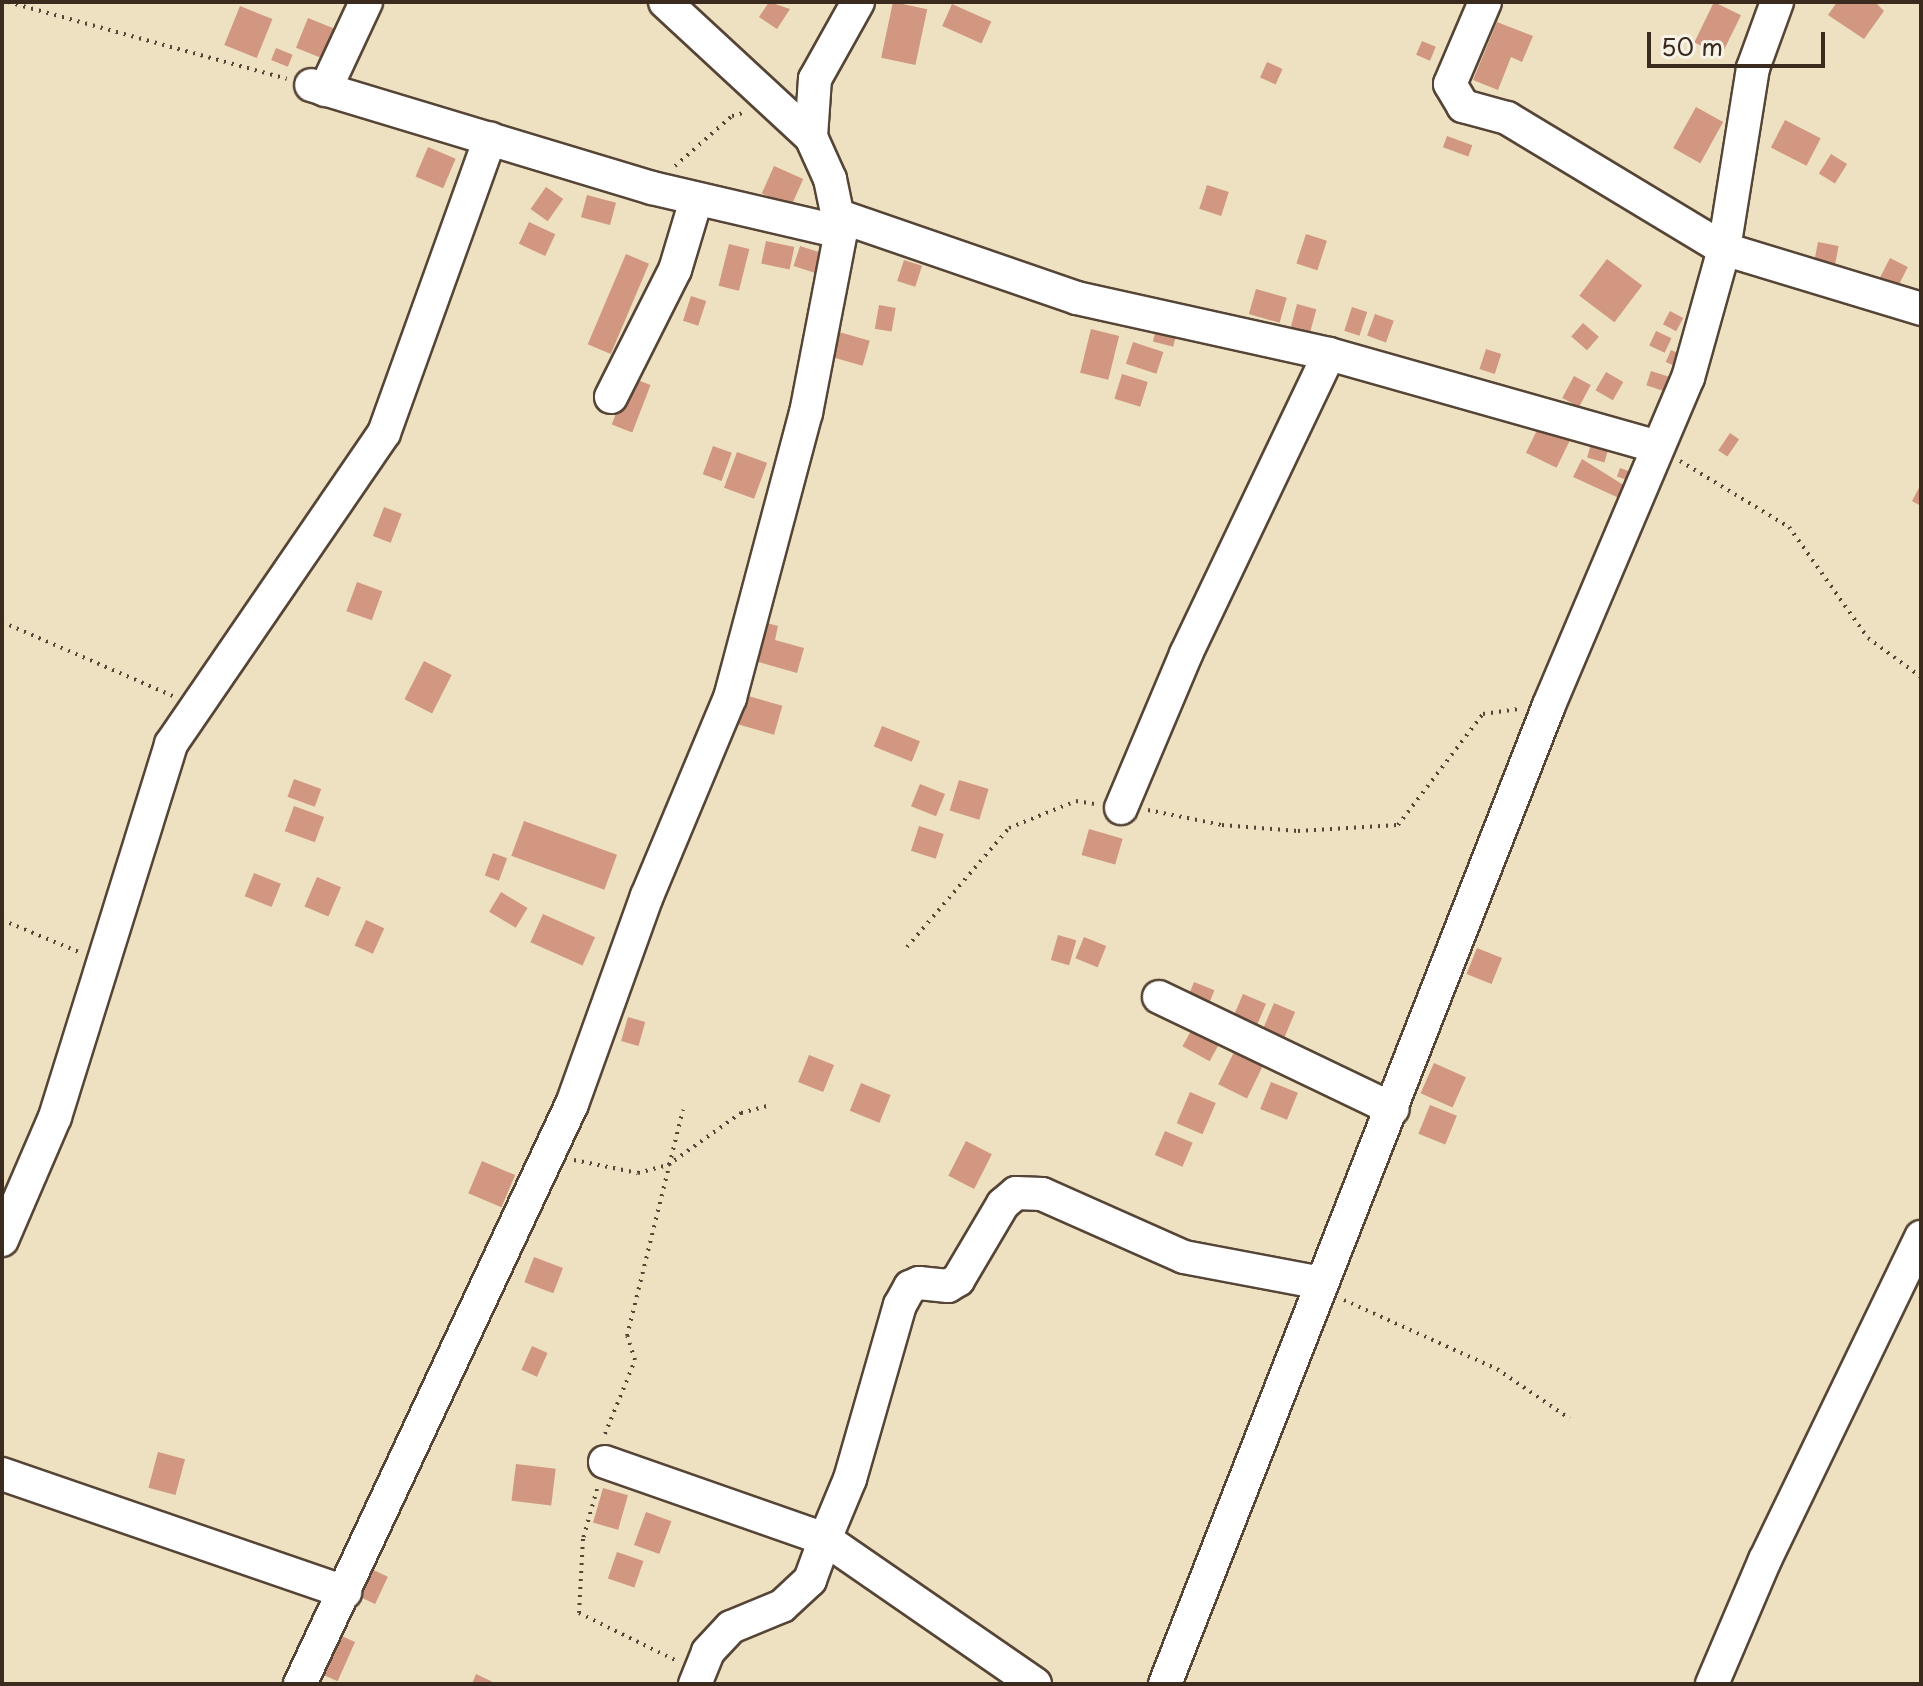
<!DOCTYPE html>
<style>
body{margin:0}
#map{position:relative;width:1923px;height:1686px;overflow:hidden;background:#ede1c1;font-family:"Playpen Sans",sans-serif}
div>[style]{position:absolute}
.building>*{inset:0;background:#d19781;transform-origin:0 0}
.path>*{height:4px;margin-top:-2px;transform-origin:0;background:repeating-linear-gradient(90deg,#564536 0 2px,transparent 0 8px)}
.roads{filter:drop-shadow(2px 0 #564536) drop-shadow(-2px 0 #564536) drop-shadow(0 2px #564536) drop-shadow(0 -2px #564536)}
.minor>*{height:32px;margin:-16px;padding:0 16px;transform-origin:16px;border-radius:16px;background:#fff}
span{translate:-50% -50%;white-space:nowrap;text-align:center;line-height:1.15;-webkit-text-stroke:6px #f7f3e8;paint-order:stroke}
.frame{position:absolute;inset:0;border:4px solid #3b2a1e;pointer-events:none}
.scale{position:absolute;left:1647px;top:32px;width:178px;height:36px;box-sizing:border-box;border:4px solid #3b2a1e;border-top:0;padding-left:10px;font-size:24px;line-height:28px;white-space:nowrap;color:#3b2a1e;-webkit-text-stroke:6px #f7f3e8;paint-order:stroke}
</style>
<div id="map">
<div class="building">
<i style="clip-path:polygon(769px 2px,790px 9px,777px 29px,759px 17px)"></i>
<i style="left:893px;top:2px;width:35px;height:57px;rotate:12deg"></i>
<i style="left:1714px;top:2px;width:30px;height:45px;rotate:26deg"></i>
<i style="clip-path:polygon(1837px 2px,1875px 2px,1884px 11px,1864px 39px,1828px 15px)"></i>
<i style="left:952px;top:4px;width:43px;height:24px;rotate:24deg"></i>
<i style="left:240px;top:6px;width:35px;height:42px;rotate:22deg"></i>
<i style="left:308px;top:18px;width:38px;height:32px;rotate:22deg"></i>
<i style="clip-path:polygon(1497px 22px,1533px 36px,1522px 62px,1511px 57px,1498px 90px,1473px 80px)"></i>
<i style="left:1422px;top:41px;width:15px;height:15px;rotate:23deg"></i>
<i style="left:276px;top:48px;width:18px;height:13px;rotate:22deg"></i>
<i style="left:1267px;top:62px;width:17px;height:17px;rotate:24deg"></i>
<i style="left:1696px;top:107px;width:31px;height:47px;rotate:29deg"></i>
<i style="left:1785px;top:120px;width:40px;height:31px;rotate:27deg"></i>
<i style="left:1447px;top:136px;width:27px;height:12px;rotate:20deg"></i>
<i style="left:428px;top:147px;width:30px;height:32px;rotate:23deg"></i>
<i style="left:1831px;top:154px;width:19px;height:23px;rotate:32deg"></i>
<i style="left:774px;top:166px;width:32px;height:30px;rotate:24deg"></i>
<i style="left:1207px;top:185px;width:23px;height:25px;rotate:18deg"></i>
<i style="left:546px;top:187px;width:21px;height:27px;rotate:35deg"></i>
<i style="left:587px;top:195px;width:30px;height:23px;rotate:15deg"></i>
<i style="left:529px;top:222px;width:29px;height:24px;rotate:25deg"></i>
<i style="left:1306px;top:234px;width:22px;height:31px;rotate:18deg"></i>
<i style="left:766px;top:241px;width:29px;height:23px;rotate:12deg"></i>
<i style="left:1818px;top:242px;width:21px;height:23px;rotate:11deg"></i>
<i style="left:729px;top:244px;width:21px;height:43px;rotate:14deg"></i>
<i style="left:800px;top:246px;width:23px;height:21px;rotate:18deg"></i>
<i style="left:626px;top:254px;width:25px;height:98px;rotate:23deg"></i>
<i style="left:1890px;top:258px;width:20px;height:25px;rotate:27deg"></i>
<i style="left:1607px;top:259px;width:44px;height:46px;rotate:37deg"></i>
<i style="left:904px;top:260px;width:19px;height:22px;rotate:18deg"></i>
<i style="left:1256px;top:289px;width:32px;height:26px;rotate:16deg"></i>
<i style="left:691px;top:296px;width:16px;height:26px;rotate:18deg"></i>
<i style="left:1297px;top:304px;width:20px;height:28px;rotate:15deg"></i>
<i style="left:879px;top:305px;width:17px;height:24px;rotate:10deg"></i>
<i style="left:1352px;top:307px;width:16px;height:25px;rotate:18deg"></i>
<i style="left:1670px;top:311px;width:15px;height:15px;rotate:28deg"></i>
<i style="left:1375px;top:314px;width:20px;height:23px;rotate:20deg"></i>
<i style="left:1583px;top:323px;width:21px;height:18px;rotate:41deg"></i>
<i style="left:1091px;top:329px;width:29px;height:45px;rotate:14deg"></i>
<i style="left:1156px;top:329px;width:21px;height:13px;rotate:14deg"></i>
<i style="left:1656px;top:331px;width:17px;height:16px;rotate:25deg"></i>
<i style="left:839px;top:332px;width:32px;height:26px;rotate:16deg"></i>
<i style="left:1133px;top:342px;width:32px;height:23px;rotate:18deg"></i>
<i style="left:1486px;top:349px;width:16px;height:21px;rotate:18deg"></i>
<i style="left:1671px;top:350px;width:12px;height:13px;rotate:24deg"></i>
<i style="left:1651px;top:371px;width:19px;height:15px;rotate:18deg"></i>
<i style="left:1606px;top:372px;width:20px;height:21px;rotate:30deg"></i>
<i style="left:1122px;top:374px;width:27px;height:26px;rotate:17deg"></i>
<i style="left:1574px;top:376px;width:19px;height:25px;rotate:28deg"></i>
<i style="left:630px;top:377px;width:22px;height:51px;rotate:21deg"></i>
<i style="left:1540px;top:424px;width:34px;height:32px;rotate:26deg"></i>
<i style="left:1730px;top:433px;width:11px;height:21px;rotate:34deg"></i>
<i style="left:1591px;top:444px;width:18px;height:14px;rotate:16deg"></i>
<i style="left:713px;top:446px;width:20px;height:30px;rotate:20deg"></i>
<i style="left:737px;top:452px;width:32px;height:38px;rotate:20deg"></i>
<i style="clip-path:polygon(1582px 459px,1625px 486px,1619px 498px,1573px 477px)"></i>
<i style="left:1620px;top:468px;width:12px;height:9px;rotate:20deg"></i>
<i style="clip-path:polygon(1921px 484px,1921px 506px,1912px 501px)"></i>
<i style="left:384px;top:507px;width:19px;height:31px;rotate:21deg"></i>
<i style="left:357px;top:582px;width:27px;height:31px;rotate:20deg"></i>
<i style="clip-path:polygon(759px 621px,778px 626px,775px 640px,804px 648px,797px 673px,748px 659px)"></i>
<i style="left:424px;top:661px;width:31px;height:43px;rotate:27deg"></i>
<i style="left:741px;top:694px;width:43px;height:30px;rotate:16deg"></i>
<i style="left:882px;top:726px;width:41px;height:22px;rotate:22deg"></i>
<i style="left:294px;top:779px;width:29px;height:19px;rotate:20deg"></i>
<i style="left:959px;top:780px;width:31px;height:32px;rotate:17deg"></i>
<i style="left:920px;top:784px;width:27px;height:24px;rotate:22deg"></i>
<i style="left:294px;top:806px;width:32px;height:27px;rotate:20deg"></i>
<i style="left:524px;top:821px;width:99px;height:37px;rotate:20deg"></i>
<i style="left:919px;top:826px;width:26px;height:26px;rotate:18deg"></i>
<i style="left:1089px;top:829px;width:35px;height:27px;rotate:16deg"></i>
<i style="left:493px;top:853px;width:15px;height:24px;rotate:20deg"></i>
<i style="left:254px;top:873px;width:29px;height:25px;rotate:22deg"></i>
<i style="left:317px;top:877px;width:26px;height:32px;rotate:23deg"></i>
<i style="left:501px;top:892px;width:31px;height:23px;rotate:31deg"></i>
<i style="left:543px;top:914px;width:57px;height:31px;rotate:24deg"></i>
<i style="left:366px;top:920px;width:20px;height:28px;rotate:24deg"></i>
<i style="left:1058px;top:935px;width:19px;height:26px;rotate:16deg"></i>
<i style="left:1084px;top:937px;width:24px;height:23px;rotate:22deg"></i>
<i style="left:1477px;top:948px;width:27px;height:28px;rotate:22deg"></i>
<i style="left:1194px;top:982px;width:22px;height:21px;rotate:22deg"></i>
<i style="left:1243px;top:994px;width:25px;height:33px;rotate:23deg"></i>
<i style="left:1274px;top:1003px;width:23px;height:35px;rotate:23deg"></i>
<i style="left:628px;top:1017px;width:18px;height:25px;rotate:16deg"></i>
<i style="left:1197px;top:1020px;width:31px;height:30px;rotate:29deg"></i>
<i style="left:1234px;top:1052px;width:32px;height:36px;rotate:26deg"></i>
<i style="left:809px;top:1055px;width:27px;height:29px;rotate:22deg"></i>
<i style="left:1434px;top:1063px;width:35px;height:33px;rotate:24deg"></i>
<i style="left:1271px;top:1082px;width:29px;height:29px;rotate:22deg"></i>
<i style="left:861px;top:1083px;width:32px;height:30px;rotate:22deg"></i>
<i style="left:1190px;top:1092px;width:28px;height:34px;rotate:23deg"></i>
<i style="left:1430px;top:1105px;width:29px;height:31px;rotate:22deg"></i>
<i style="left:1165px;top:1131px;width:30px;height:26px;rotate:23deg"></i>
<i style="left:966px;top:1141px;width:29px;height:39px;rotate:27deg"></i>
<i style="left:482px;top:1161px;width:36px;height:35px;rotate:23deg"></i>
<i style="left:534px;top:1257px;width:31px;height:27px;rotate:21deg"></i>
<i style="left:532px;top:1346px;width:17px;height:26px;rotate:24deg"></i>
<i style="left:158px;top:1452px;width:28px;height:37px;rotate:15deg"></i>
<i style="left:516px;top:1464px;width:40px;height:37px;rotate:7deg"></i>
<i style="left:603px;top:1488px;width:26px;height:36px;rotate:16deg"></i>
<i style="left:646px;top:1512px;width:27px;height:35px;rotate:20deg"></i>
<i style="left:617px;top:1552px;width:28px;height:28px;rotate:19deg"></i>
<i style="left:367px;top:1567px;width:23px;height:30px;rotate:25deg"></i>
<i style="left:335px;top:1633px;width:22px;height:43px;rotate:24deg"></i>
<i style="clip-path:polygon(476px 1674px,497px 1684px,472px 1684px)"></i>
</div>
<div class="path">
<i style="left:8px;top:2px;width:289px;rotate:15.4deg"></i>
<i style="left:675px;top:166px;width:76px;rotate:-41.3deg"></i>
<i style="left:732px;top:116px;width:11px;rotate:-15deg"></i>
<i style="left:1680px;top:461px;width:127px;rotate:31.2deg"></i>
<i style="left:1789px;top:527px;width:136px;rotate:54.6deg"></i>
<i style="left:1868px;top:638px;width:66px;rotate:36.3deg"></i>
<i style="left:2px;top:622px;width:186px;rotate:23.4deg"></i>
<i style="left:1148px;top:810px;width:76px;rotate:11.5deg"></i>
<i style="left:1222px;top:825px;width:76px;rotate:4.5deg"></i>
<i style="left:1298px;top:831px;width:100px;rotate:-3.4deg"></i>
<i style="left:1398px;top:825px;width:140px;rotate:-52.6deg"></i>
<i style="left:1483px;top:714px;width:36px;rotate:-8deg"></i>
<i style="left:2px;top:920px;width:83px;rotate:22.6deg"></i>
<i style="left:907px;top:947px;width:157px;rotate:-49.4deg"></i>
<i style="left:1009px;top:828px;width:72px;rotate:-21.9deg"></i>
<i style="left:1076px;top:801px;width:20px;rotate:9deg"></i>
<i style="left:574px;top:1160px;width:65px;rotate:11.5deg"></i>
<i style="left:638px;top:1173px;width:31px;rotate:-15deg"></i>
<i style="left:668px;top:1165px;width:90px;rotate:-35.5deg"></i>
<i style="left:741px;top:1113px;width:31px;rotate:-15deg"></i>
<i style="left:1344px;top:1300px;width:168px;rotate:24.3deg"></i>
<i style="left:1497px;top:1369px;width:88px;rotate:34.4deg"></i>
<i style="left:605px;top:1434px;width:80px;rotate:-67.9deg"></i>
<i style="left:635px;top:1360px;width:25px;rotate:-108deg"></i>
<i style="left:627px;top:1336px;width:233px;rotate:-76.1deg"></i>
<i style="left:597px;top:1489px;width:52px;rotate:105.6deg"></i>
<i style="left:583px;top:1539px;width:74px;rotate:93.1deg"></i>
<i style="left:579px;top:1613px;width:109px;rotate:26.1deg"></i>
</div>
<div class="roads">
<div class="minor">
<i style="left:665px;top:2px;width:199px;rotate:42.8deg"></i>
<i style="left:1485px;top:2px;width:89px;rotate:113.1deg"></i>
<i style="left:1450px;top:84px;width:26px;rotate:59deg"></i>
<i style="left:1463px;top:106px;width:46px;rotate:15.3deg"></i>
<i style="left:1507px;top:118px;width:253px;rotate:31.1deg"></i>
<i style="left:1724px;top:249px;width:206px;rotate:16.9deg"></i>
<i style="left:325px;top:90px;width:97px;rotate:-65deg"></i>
<i style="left:839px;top:216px;width:252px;rotate:19deg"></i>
<i style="left:1077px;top:298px;width:258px;rotate:12.5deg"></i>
<i style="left:1329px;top:354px;width:341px;rotate:15.8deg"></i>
<i style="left:841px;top:232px;width:54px;rotate:-101.7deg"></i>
<i style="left:830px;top:179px;width:46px;rotate:-114.3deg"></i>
<i style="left:811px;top:137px;width:58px;rotate:-86.1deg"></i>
<i style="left:815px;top:79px;width:88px;rotate:-60.8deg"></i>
<i style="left:611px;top:397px;width:142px;rotate:-63.3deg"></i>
<i style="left:675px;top:270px;width:73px;rotate:-73.3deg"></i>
<i style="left:1121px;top:808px;width:167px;rotate:-67.1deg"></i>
<i style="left:1186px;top:654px;width:332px;rotate:-64.5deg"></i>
<i style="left:1159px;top:997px;width:259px;rotate:25.6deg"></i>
<i style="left:2px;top:1240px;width:134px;rotate:-66.7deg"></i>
<i style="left:55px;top:1117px;width:391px;rotate:-72.7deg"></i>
<i style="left:171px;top:744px;width:377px;rotate:-55.6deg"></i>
<i style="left:384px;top:433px;width:313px;rotate:-70.2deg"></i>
<i style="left:605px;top:1462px;width:233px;rotate:19.3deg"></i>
<i style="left:825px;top:1539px;width:44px;rotate:110.1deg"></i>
<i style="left:810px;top:1580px;width:38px;rotate:137deg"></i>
<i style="left:782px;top:1606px;width:55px;rotate:157.6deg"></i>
<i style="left:731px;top:1627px;width:34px;rotate:133deg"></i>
<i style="left:708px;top:1652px;width:35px;rotate:112deg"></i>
<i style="left:2px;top:1474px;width:363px;rotate:19deg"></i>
<i style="left:300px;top:1684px;width:641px;rotate:-64.88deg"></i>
<i style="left:572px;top:1104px;width:221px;rotate:-70.2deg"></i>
<i style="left:647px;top:896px;width:215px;rotate:-67.3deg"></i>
<i style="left:730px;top:698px;width:295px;rotate:-75.1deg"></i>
<i style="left:806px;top:413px;width:184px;rotate:-79.1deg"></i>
<i style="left:841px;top:232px;width:194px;rotate:-166.9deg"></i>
<i style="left:652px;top:188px;width:356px;rotate:-163.2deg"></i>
<i style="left:1035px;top:1684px;width:255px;rotate:-145.4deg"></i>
<i style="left:825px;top:1539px;width:65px;rotate:-67.4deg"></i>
<i style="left:850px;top:1479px;width:181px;rotate:-74deg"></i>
<i style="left:900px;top:1305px;width:21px;rotate:-61deg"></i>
<i style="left:910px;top:1287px;width:10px;rotate:-24deg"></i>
<i style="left:919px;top:1283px;width:29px;rotate:6deg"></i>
<i style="left:948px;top:1286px;width:12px;rotate:-31deg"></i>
<i style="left:958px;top:1280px;width:88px;rotate:-59.4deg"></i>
<i style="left:1003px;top:1204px;width:17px;rotate:-40deg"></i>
<i style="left:1016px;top:1193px;width:26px;rotate:2deg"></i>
<i style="left:1042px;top:1194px;width:155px;rotate:23.9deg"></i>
<i style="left:1184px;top:1257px;width:140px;rotate:10.7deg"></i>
<i style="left:1165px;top:1684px;width:1052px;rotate:-68.58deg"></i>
<i style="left:1549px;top:705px;width:355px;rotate:-67deg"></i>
<i style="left:1688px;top:378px;width:134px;rotate:-74.4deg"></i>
<i style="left:1724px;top:249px;width:183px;rotate:-80.9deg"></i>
<i style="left:1753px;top:68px;width:70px;rotate:-70deg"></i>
<i style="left:1712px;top:1684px;width:135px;rotate:-66.9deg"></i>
<i style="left:1765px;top:1560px;width:359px;rotate:-64.2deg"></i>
</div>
</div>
<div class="frame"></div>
<div class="scale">50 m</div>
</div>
